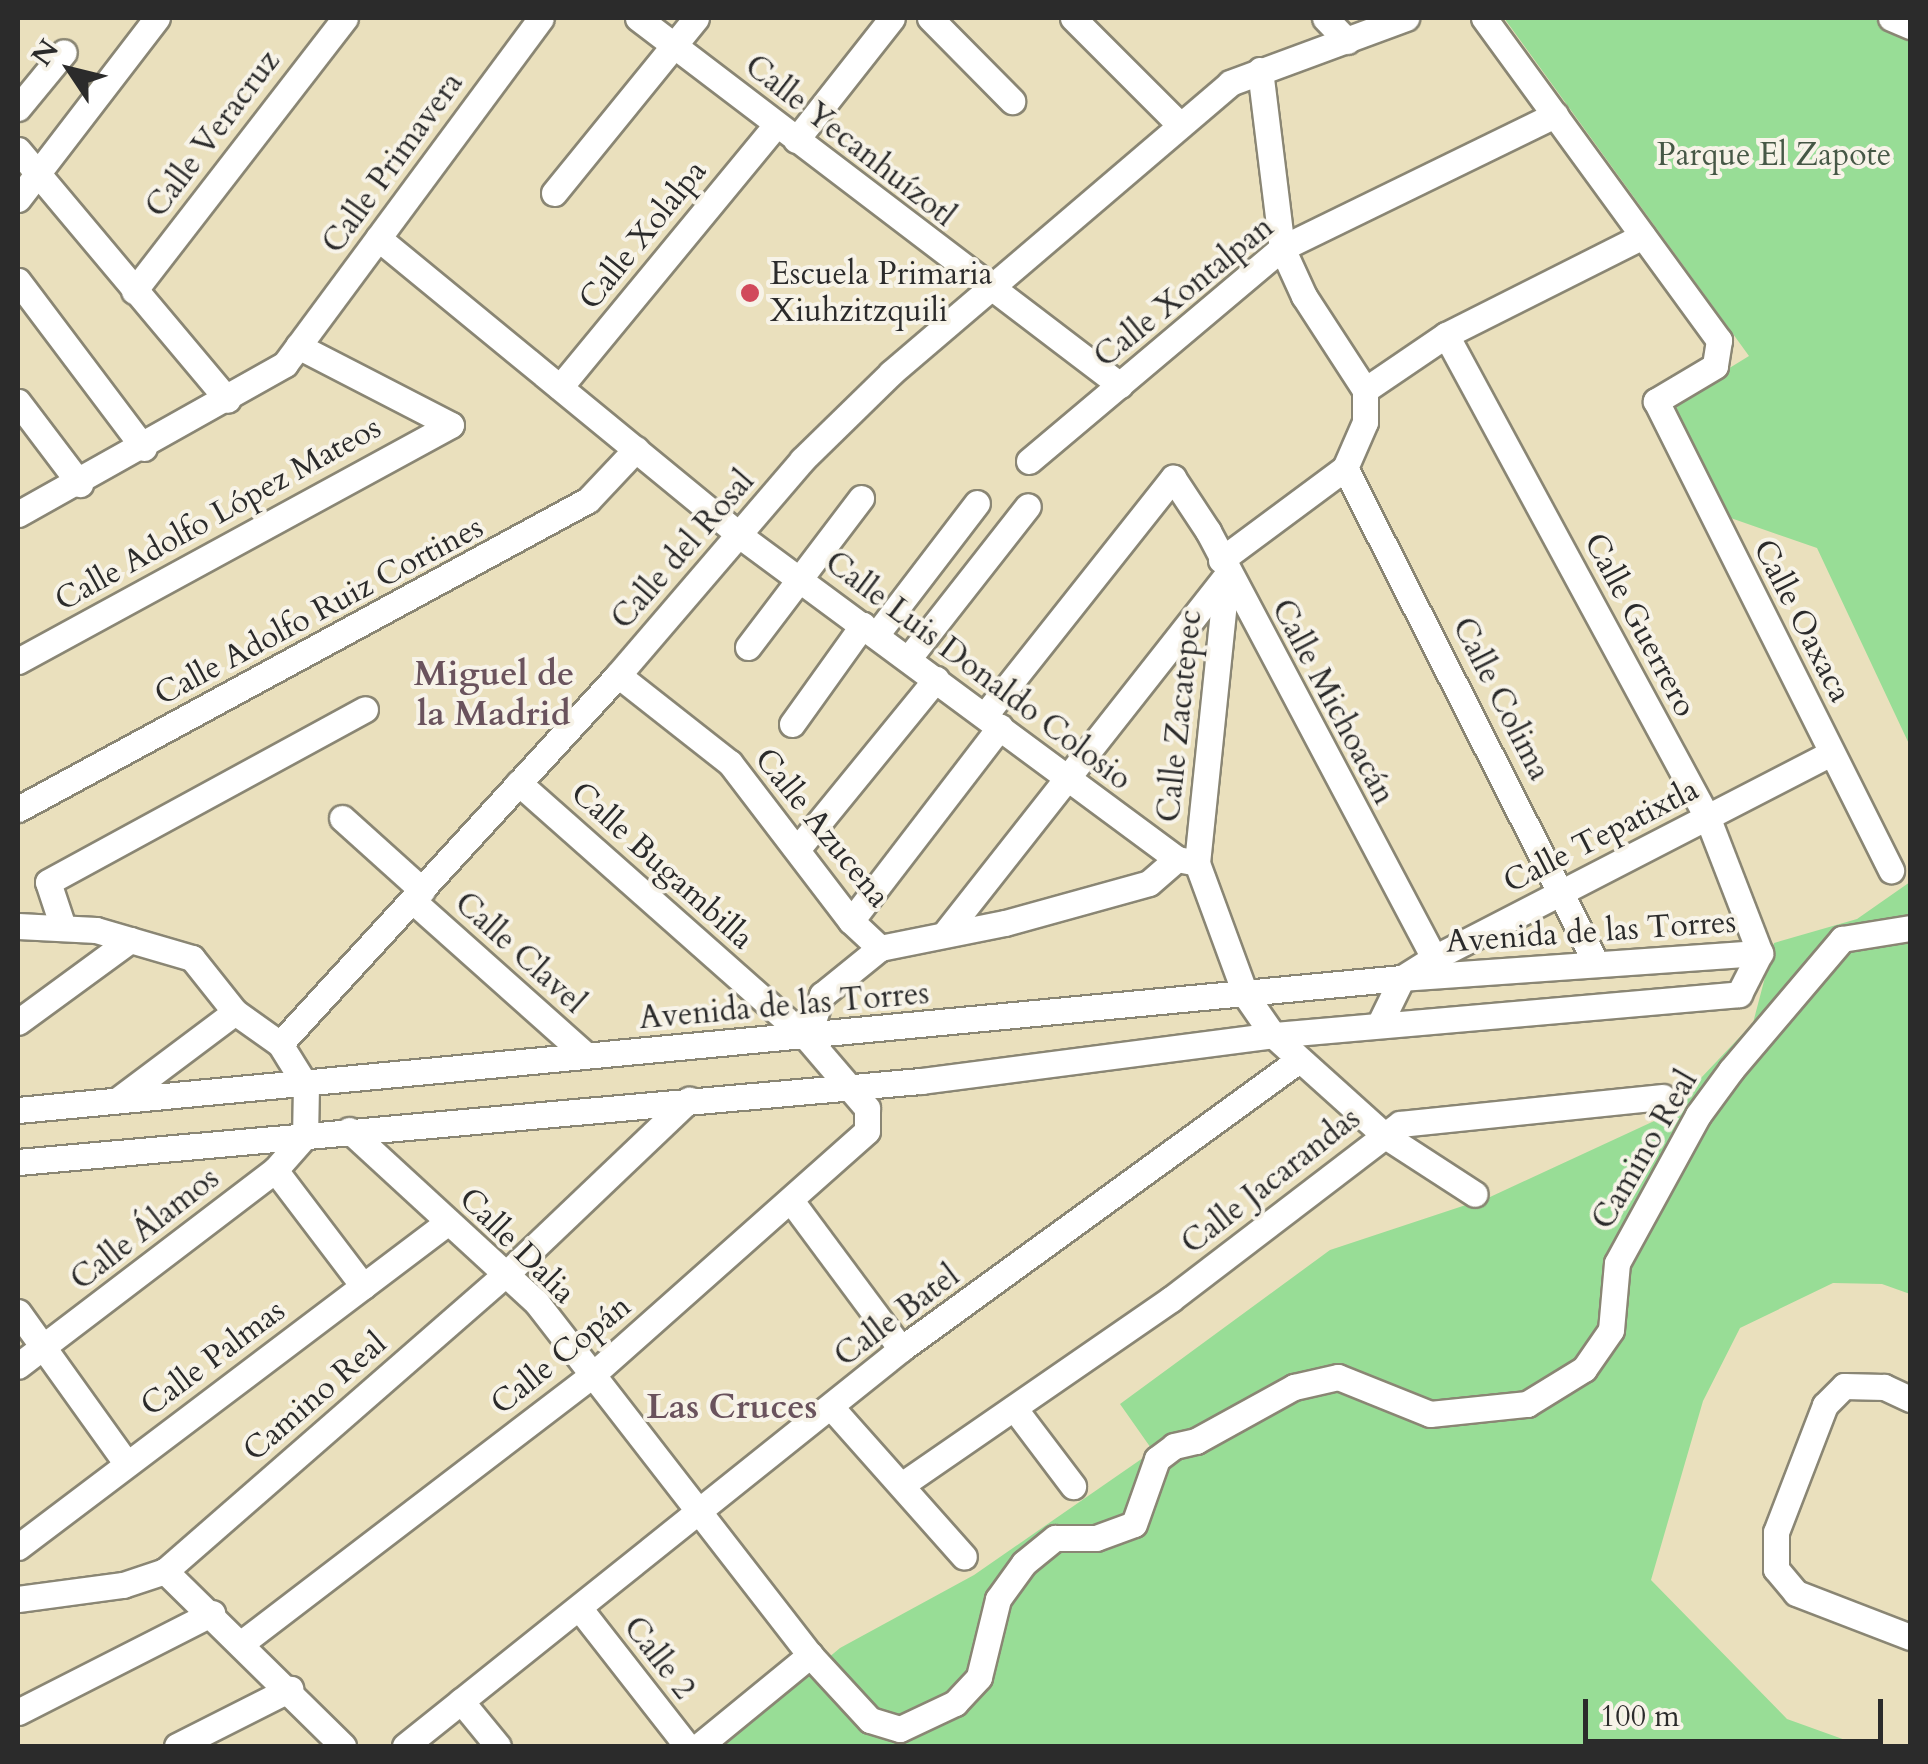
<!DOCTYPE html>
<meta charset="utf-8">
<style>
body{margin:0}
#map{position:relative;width:1928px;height:1764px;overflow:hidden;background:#eae0bd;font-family:Cardo,serif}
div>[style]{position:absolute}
.green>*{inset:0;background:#98dd96}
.roads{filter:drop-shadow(2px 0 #8a8674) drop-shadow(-2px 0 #8a8674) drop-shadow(0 2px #8a8674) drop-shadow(0 -2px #8a8674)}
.minor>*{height:25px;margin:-12.5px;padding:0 12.5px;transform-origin:12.5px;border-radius:12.5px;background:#fff}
.dots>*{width:28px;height:28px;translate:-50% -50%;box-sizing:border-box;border:5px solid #f7f3e8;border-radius:50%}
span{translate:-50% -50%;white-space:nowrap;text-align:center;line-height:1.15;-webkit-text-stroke:8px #f7f3e8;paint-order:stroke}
.street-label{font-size:32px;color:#2b2b2b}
.park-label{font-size:32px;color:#465846}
.poi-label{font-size:32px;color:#2b2b2b}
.left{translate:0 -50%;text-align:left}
.neighbourhood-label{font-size:35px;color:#6a535d;font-weight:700}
.frame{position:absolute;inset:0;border:20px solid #2b2b2b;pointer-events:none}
.north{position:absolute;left:20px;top:20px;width:100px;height:100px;-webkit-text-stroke:8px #f7f3e8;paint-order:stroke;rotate:305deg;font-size:28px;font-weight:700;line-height:40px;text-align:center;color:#2b2b2b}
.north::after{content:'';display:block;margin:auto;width:35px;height:45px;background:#2b2b2b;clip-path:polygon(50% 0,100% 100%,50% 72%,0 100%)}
.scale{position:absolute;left:1583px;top:1699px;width:300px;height:45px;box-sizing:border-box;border:5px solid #2b2b2b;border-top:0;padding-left:12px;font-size:30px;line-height:35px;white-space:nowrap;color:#2b2b2b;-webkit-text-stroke:8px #f7f3e8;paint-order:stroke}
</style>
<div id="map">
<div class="green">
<i style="clip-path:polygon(1504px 18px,1910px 18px,1910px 746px,1817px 548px,1725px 516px,1666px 407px,1749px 356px)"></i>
<i style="clip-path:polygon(1910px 882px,1910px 1294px,1882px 1284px,1833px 1283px,1740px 1328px,1703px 1401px,1651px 1580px,1787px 1719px,1862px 1746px,723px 1746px,840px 1648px,974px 1575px,1153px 1451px,1120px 1404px,1330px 1250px,1490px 1197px,1665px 1116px,1753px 1023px,1774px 943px,1857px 919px)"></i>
</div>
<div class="roads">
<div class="minor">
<i style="left:638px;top:18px;width:606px;rotate:37.29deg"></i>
<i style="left:930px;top:18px;width:117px;rotate:45.3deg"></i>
<i style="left:1073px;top:18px;width:148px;rotate:45deg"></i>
<i style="left:1325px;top:18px;width:32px;rotate:46deg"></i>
<i style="left:1484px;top:18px;width:399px;rotate:53.9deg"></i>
<i style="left:1719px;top:340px;width:26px;rotate:99deg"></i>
<i style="left:1715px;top:366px;width:69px;rotate:149.3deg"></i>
<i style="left:1656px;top:401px;width:525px;rotate:63.39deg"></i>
<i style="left:1891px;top:18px;width:21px;rotate:23deg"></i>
<i style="left:1260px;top:70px;width:179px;rotate:83deg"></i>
<i style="left:1282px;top:248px;width:53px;rotate:65.4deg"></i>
<i style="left:1304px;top:296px;width:112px;rotate:57deg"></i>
<i style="left:18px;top:108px;width:72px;rotate:-50.6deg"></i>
<i style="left:796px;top:140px;width:155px;rotate:-51.8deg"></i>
<i style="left:18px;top:150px;width:326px;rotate:50deg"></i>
<i style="left:554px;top:193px;width:225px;rotate:-50.9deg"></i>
<i style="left:18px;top:199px;width:228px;rotate:-52.5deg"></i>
<i style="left:378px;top:238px;width:467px;rotate:39.4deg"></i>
<i style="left:739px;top:535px;width:545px;rotate:36.49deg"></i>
<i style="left:1177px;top:859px;width:20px;rotate:11deg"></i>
<i style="left:1197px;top:863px;width:142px;rotate:69.8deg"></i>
<i style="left:1246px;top:996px;width:47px;rotate:55.3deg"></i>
<i style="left:1273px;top:1035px;width:149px;rotate:42deg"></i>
<i style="left:1384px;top:1135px;width:108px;rotate:33deg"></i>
<i style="left:18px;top:281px;width:209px;rotate:53deg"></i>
<i style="left:134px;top:291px;width:345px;rotate:-52.3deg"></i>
<i style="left:1446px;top:335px;width:550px;rotate:61.57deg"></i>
<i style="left:1708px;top:819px;width:144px;rotate:68.8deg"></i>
<i style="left:298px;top:346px;width:172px;rotate:27.3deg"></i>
<i style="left:560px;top:387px;width:340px;rotate:-50.5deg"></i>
<i style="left:18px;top:402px;width:103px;rotate:52.9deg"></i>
<i style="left:1029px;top:461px;width:331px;rotate:-40.1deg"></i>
<i style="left:1282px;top:248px;width:304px;rotate:-26deg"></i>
<i style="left:1345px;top:468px;width:553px;rotate:63.11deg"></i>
<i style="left:18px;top:514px;width:306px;rotate:-29.3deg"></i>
<i style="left:285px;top:364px;width:430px;rotate:-53.5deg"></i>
<i style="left:1221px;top:560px;width:154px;rotate:-36.6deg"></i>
<i style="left:1345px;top:468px;width:50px;rotate:-66.5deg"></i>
<i style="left:1365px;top:422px;width:32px;rotate:-90deg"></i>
<i style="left:1365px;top:390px;width:98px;rotate:-34.2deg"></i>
<i style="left:1446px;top:335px;width:220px;rotate:-26.7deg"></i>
<i style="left:876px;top:635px;width:166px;rotate:-52.6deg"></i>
<i style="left:748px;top:647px;width:187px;rotate:-52.8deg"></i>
<i style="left:908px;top:659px;width:194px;rotate:-51.9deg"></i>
<i style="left:18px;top:661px;width:493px;rotate:-28.6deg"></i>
<i style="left:618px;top:675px;width:142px;rotate:38.2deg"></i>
<i style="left:730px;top:763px;width:199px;rotate:52.6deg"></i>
<i style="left:851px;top:921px;width:40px;rotate:43deg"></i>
<i style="left:985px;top:715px;width:303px;rotate:-51.6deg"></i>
<i style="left:1173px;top:478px;width:64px;rotate:56.6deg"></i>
<i style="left:1208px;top:531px;width:483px;rotate:62.1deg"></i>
<i style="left:792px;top:724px;width:122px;rotate:-54.4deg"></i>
<i style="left:18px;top:809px;width:648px;rotate:-28.46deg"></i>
<i style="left:588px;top:500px;width:70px;rotate:-46.7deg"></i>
<i style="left:342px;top:818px;width:108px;rotate:42deg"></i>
<i style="left:799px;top:847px;width:217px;rotate:-50.8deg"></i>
<i style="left:1197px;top:863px;width:290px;rotate:-84.1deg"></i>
<i style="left:413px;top:901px;width:230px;rotate:41.7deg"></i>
<i style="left:851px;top:921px;width:245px;rotate:-52.5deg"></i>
<i style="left:18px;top:926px;width:78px;rotate:2.9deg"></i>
<i style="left:96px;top:930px;width:100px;rotate:16.3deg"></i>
<i style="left:192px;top:958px;width:69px;rotate:51.5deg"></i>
<i style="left:235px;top:1012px;width:55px;rotate:35.4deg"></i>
<i style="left:280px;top:1044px;width:49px;rotate:58.2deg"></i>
<i style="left:306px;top:1086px;width:50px;rotate:91.1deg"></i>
<i style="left:305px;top:1136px;width:45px;rotate:131.4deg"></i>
<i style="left:275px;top:1170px;width:323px;rotate:142.7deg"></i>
<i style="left:63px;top:927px;width:47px;rotate:-108.4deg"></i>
<i style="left:48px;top:882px;width:361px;rotate:-28.6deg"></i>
<i style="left:946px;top:932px;width:454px;rotate:-51.8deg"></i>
<i style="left:18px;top:1022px;width:139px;rotate:-36.2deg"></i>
<i style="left:1379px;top:1025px;width:52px;rotate:-63.9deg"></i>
<i style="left:1402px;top:978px;width:38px;rotate:-32deg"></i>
<i style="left:1434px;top:958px;width:447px;rotate:-27.3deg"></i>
<i style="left:807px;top:1038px;width:46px;rotate:-70.8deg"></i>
<i style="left:822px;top:995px;width:75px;rotate:-39deg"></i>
<i style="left:880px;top:948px;width:127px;rotate:-11.3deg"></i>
<i style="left:1005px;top:923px;width:149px;rotate:-15.5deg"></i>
<i style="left:1149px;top:883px;width:37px;rotate:-41deg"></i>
<i style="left:280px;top:1044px;width:500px;rotate:-47.51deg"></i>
<i style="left:618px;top:675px;width:283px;rotate:-49.4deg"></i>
<i style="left:802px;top:460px;width:124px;rotate:-44.3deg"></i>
<i style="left:891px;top:373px;width:446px;rotate:-40.5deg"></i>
<i style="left:1230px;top:83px;width:188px;rotate:-20.3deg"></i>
<i style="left:119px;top:1099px;width:145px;rotate:-36.9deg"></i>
<i style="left:18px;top:1110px;width:1390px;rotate:-5.45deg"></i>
<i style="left:1402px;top:978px;width:359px;rotate:-4deg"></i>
<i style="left:349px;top:1130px;width:255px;rotate:42.6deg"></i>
<i style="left:537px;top:1303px;width:445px;rotate:52.2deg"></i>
<i style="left:810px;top:1655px;width:88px;rotate:47.3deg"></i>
<i style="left:870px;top:1720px;width:31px;rotate:17deg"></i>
<i style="left:900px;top:1729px;width:61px;rotate:-25.3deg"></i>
<i style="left:955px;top:1703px;width:35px;rotate:-47deg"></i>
<i style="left:979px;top:1677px;width:80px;rotate:-76.3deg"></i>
<i style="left:998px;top:1599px;width:44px;rotate:-54.2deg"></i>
<i style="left:1024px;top:1563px;width:40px;rotate:-39deg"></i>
<i style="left:1055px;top:1538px;width:41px"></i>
<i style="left:1096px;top:1538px;width:40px;rotate:-20.2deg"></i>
<i style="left:1134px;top:1524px;width:69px;rotate:-70.5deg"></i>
<i style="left:1157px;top:1459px;width:21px;rotate:-37deg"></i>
<i style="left:1174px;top:1446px;width:23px;rotate:-13deg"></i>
<i style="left:1196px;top:1441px;width:112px;rotate:-28.9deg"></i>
<i style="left:1294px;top:1387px;width:45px;rotate:-12.8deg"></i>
<i style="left:1338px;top:1377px;width:99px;rotate:21.9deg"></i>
<i style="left:1430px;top:1414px;width:98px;rotate:-5.9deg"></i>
<i style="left:1527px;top:1404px;width:67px;rotate:-31.6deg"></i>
<i style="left:1584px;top:1369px;width:47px;rotate:-55.3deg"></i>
<i style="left:1611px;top:1330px;width:67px;rotate:-84.9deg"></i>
<i style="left:1617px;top:1263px;width:169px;rotate:-61.3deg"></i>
<i style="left:1698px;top:1115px;width:56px;rotate:-53.7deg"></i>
<i style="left:1731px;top:1070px;width:172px;rotate:-49.7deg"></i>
<i style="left:1842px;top:939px;width:69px;rotate:-9.2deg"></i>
<i style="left:18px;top:1162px;width:907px;rotate:-5.13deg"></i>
<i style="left:921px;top:1081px;width:355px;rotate:-7.4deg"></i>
<i style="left:1273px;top:1035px;width:468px;rotate:-5deg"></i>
<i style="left:1739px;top:994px;width:46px;rotate:-62.9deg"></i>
<i style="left:275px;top:1170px;width:146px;rotate:52.8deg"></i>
<i style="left:792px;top:1202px;width:183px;rotate:53.4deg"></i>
<i style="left:18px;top:1312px;width:187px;rotate:54.4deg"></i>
<i style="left:1910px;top:1399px;width:29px;rotate:-155deg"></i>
<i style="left:1884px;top:1387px;width:40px;rotate:-178.6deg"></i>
<i style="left:1844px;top:1386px;width:27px;rotate:135deg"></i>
<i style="left:1825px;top:1405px;width:136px;rotate:111.1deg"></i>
<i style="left:1776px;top:1532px;width:37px;rotate:90deg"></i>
<i style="left:1776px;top:1569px;width:31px;rotate:50deg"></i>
<i style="left:1796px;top:1593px;width:122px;rotate:21.1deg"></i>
<i style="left:831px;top:1407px;width:200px;rotate:48.4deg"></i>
<i style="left:1014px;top:1408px;width:98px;rotate:52.9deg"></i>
<i style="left:903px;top:1484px;width:326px;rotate:-34.6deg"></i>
<i style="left:1171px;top:1299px;width:288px;rotate:-37.4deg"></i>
<i style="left:1400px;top:1124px;width:264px;rotate:-5.9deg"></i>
<i style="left:18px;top:1547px;width:539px;rotate:-37.08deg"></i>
<i style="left:18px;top:1599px;width:106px;rotate:-7.6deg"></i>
<i style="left:123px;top:1585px;width:44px;rotate:-18.4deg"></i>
<i style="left:580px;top:1609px;width:174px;rotate:52deg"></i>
<i style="left:243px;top:1642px;width:437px;rotate:-37.4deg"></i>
<i style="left:590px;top:1377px;width:370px;rotate:-41.6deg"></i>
<i style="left:867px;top:1131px;width:23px;rotate:-90deg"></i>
<i style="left:867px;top:1108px;width:92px;rotate:-130.6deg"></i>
<i style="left:807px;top:1038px;width:385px;rotate:-138.5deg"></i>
<i style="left:461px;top:1701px;width:58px;rotate:50.6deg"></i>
<i style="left:18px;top:1712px;width:218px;rotate:-27deg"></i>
<i style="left:177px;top:1746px;width:127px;rotate:-26.8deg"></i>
<i style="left:343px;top:1746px;width:250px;rotate:-135.5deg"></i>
<i style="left:165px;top:1571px;width:452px;rotate:-41.1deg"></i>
<i style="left:506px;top:1274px;width:253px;rotate:-43.6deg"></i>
<i style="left:405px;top:1746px;width:635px;rotate:-38.67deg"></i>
<i style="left:901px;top:1349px;width:490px;rotate:-36deg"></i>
<i style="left:699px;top:1746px;width:144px;rotate:-39.3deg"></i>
</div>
</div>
<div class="dots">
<i style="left:750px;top:293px;background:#d1495b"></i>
</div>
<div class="street-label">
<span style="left:213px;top:134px;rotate:-53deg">Calle Veracruz</span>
<span style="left:850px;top:141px;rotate:38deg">Calle Yecanhuízotl</span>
<span style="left:393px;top:163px;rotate:-54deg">Calle Primavera</span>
<span style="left:643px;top:235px;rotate:-51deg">Calle Xolalpa</span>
<span style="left:1184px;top:292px;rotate:-39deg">Calle Xontalpan</span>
<span style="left:218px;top:514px;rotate:-29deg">Calle Adolfo López Mateos</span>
<span style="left:683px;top:550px;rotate:-49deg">Calle del Rosal</span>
<span style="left:319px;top:611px;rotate:-28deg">Calle Adolfo Ruiz Cortines</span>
<span style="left:1802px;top:621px;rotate:63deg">Calle Oaxaca</span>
<span style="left:1640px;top:625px;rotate:62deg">Calle Guerrero</span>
<span style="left:978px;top:671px;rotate:37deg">Calle Luis Donaldo Colosio</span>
<span style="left:1501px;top:699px;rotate:63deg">Calle Colima</span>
<span style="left:1333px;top:702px;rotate:62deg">Calle Michoacán</span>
<span style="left:1180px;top:716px;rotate:-84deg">Calle Zacatepec</span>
<span style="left:822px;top:828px;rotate:51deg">Calle Azucena</span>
<span style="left:1601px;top:836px;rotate:-27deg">Calle Tepatixtla</span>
<span style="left:662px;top:866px;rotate:42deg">Calle Bugambilla</span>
<span style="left:1591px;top:932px;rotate:-4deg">Avenida de las Torres</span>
<span style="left:520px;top:953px;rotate:42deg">Calle Clavel</span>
<span style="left:784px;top:1006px;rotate:-5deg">Avenida de las Torres</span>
<span style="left:1645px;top:1150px;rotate:-60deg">Camino Real</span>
<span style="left:1271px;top:1181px;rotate:-38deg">Calle Jacarandas</span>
<span style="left:145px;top:1229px;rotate:-38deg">Calle Álamos</span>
<span style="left:517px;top:1246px;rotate:45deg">Calle Dalia</span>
<span style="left:897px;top:1316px;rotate:-37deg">Calle Batel</span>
<span style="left:561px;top:1355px;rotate:-39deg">Calle Copán</span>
<span style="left:213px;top:1358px;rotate:-37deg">Calle Palmas</span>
<span style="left:315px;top:1397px;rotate:-41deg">Camino Real</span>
<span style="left:659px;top:1658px;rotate:52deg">Calle 2</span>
</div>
<div class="park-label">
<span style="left:1774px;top:155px">Parque El Zapote</span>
</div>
<div class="poi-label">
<span class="left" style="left:770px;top:293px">Escuela Primaria<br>Xiuhzitzquili</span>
</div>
<div class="neighbourhood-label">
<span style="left:494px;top:694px">Miguel de<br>la Madrid</span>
<span style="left:732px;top:1407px">Las Cruces</span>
</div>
<div class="frame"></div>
<div class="north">N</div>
<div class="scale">100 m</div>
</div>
